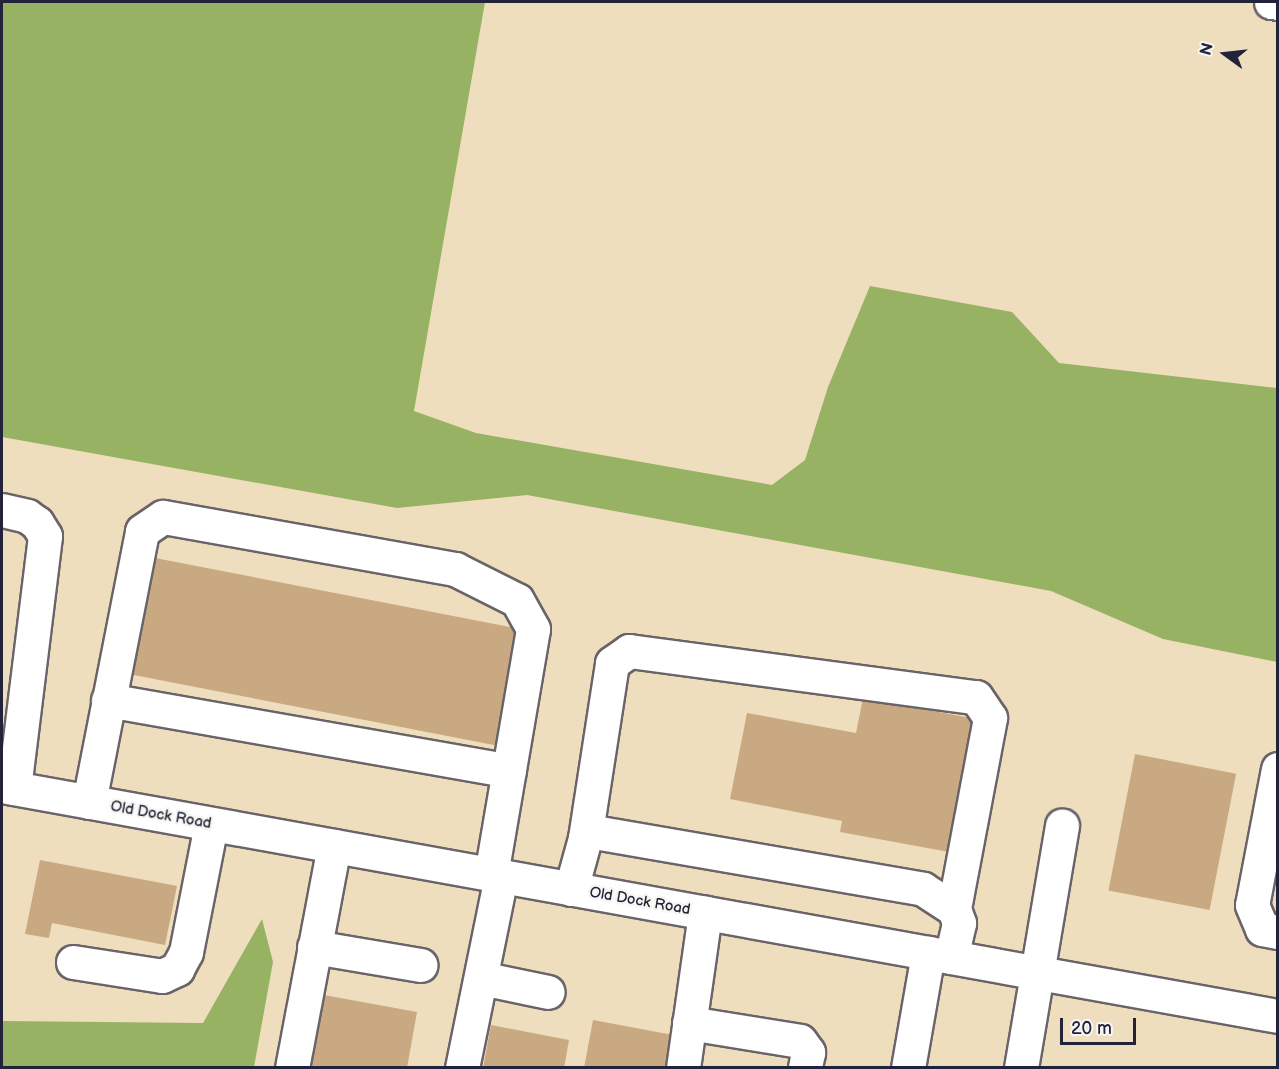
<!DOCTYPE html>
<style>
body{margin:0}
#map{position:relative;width:1279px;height:1069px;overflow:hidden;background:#efdebd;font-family:"Balsamiq Sans",sans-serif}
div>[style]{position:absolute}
.forest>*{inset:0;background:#98b263}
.building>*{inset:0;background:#c9a981;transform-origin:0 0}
.roads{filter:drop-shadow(2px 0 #6a6468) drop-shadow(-2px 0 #6a6468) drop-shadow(0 2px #6a6468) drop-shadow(0 -2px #6a6468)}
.minor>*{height:33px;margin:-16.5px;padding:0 16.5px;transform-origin:16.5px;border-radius:16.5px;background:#fff}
span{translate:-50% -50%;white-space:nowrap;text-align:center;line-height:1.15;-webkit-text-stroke:5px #f6f6f2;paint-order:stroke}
.street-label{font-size:15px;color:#22223b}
.frame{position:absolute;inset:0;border:3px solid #22223b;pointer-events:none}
.north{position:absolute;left:1195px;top:24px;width:60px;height:60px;-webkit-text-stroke:4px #f6f6f2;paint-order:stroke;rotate:285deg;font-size:16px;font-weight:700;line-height:24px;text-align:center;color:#22223b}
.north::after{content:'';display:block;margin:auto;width:21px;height:27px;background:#22223b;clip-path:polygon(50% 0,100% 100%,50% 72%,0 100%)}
.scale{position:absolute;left:1060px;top:1018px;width:76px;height:27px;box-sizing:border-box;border:3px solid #22223b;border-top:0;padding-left:8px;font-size:18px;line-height:21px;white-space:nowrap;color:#22223b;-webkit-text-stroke:4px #f6f6f2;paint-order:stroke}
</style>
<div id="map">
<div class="forest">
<i style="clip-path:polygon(2px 2px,485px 2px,414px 411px,476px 433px,772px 485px,805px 460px,828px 387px,870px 286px,1012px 312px,1059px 363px,1277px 388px,1277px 662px,1163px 639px,1051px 591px,527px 495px,397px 508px,2px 437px)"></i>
<i style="clip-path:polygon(262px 919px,273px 962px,254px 1067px,2px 1067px,2px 1021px,203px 1023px)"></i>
</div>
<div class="building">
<i style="left:150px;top:557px;width:376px;height:119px;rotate:11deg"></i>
<i style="clip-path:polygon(863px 698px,982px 720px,949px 852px,840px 832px,842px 821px,730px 799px,747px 713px,856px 733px)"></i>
<i style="left:1135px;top:754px;width:103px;height:139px;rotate:11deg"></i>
<i style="clip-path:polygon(40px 860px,177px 886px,165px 945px,52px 923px,49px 938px,25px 934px)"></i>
<i style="clip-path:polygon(324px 995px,417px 1012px,407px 1068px,310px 1068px)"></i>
<i style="clip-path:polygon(593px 1020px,673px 1035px,667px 1068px,584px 1068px)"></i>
<i style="clip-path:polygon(491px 1025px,569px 1040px,564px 1068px,483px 1068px)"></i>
</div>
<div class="roads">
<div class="minor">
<i style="left:1271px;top:2px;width:7px;rotate:8deg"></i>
<i style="left:2px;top:510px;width:26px;rotate:13deg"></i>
<i style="left:27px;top:516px;width:12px;rotate:35deg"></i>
<i style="left:37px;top:523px;width:15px;rotate:58deg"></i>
<i style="left:45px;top:536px;width:254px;rotate:97deg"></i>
<i style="left:108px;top:700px;width:407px;rotate:10deg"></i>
<i style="left:1278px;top:769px;width:138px;rotate:100.8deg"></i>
<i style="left:1252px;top:905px;width:26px;rotate:67deg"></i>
<i style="left:1262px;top:929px;width:16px;rotate:11deg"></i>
<i style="left:2px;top:786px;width:1297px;rotate:10.22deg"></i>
<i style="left:89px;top:802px;width:276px;rotate:-78.9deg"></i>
<i style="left:142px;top:531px;width:25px;rotate:-34deg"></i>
<i style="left:163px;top:517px;width:297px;rotate:10.1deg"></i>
<i style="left:455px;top:569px;width:69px;rotate:26.6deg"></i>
<i style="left:517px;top:600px;width:33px;rotate:61deg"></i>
<i style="left:533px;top:629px;width:249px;rotate:99.7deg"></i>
<i style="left:585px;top:838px;width:177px;rotate:-81.2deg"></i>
<i style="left:612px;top:663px;width:21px;rotate:-35deg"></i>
<i style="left:629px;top:651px;width:350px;rotate:7.6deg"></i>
<i style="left:976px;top:697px;width:25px;rotate:56deg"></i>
<i style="left:990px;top:718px;width:194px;rotate:100.7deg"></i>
<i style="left:571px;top:889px;width:53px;rotate:-74.6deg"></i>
<i style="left:585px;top:838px;width:11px;rotate:-34deg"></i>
<i style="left:594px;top:832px;width:334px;rotate:9.8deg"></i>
<i style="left:923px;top:889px;width:37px;rotate:33deg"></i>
<i style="left:954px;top:909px;width:15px;rotate:70deg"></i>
<i style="left:959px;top:923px;width:35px;rotate:103deg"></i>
<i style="left:314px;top:947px;width:108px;rotate:9.6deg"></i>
<i style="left:73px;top:962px;width:90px;rotate:8.9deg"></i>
<i style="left:162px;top:976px;width:17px;rotate:-25deg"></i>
<i style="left:177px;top:969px;width:19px;rotate:-62deg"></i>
<i style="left:186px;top:952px;width:130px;rotate:-78.9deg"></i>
<i style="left:481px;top:978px;width:68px;rotate:11.8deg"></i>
<i style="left:689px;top:1023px;width:112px;rotate:9.2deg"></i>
<i style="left:800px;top:1041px;width:14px;rotate:54deg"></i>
<i style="left:808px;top:1052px;width:16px;rotate:101deg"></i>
<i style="left:292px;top:1068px;width:226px;rotate:-79.3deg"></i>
<i style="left:462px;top:1068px;width:196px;rotate:-78.5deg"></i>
<i style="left:683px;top:1068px;width:157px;rotate:-81.9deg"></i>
<i style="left:908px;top:1068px;width:117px;rotate:-80.1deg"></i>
<i style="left:1021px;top:1068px;width:246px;rotate:-80.4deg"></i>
</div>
</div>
<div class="street-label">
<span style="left:161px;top:815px;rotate:10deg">Old Dock Road</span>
<span style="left:640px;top:901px;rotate:10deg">Old Dock Road</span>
</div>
<div class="frame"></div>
<div class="north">N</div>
<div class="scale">20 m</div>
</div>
